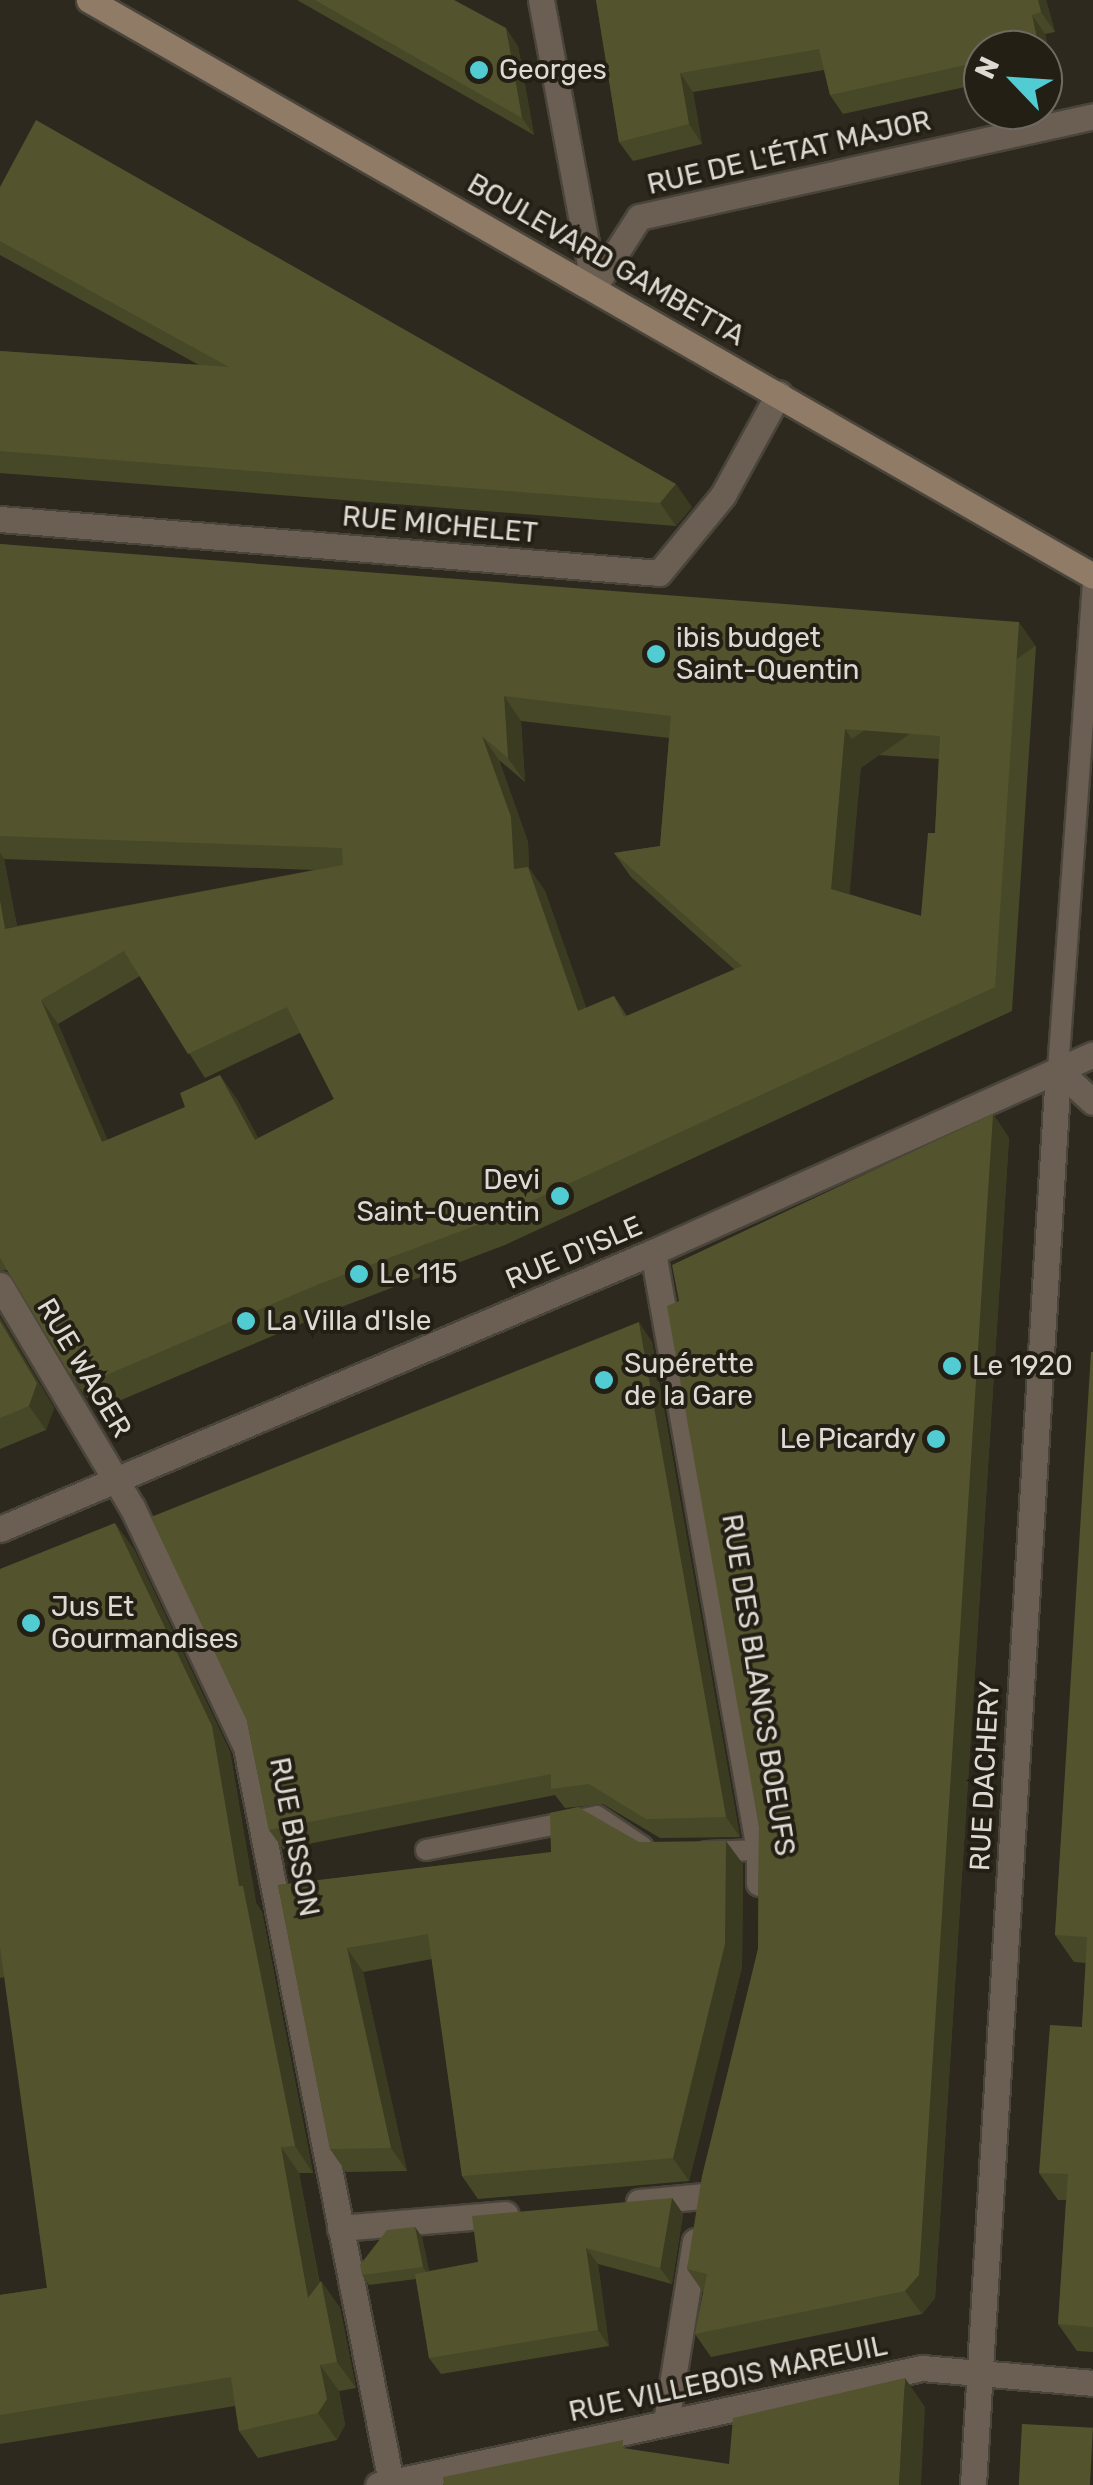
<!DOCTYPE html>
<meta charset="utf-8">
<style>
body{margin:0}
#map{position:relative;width:1093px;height:2485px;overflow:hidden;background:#2e291e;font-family:Rubik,sans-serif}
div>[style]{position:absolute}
.roads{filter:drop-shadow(2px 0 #4a453b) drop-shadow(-2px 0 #4a453b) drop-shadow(0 2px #4a453b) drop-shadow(0 -2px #4a453b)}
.service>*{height:20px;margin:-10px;padding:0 10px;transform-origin:10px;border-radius:10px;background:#6b5e52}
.minor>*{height:25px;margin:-12.5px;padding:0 12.5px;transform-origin:12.5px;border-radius:12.5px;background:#6b5e52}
.tertiary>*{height:25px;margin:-12.5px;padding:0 12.5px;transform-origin:12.5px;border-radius:12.5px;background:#6b5e52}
.secondary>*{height:25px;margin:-12.5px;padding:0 12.5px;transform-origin:12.5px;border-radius:12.5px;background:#907b67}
.wall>*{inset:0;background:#474828}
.shaded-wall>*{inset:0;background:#3a3b20;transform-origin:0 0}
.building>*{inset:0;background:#53542e;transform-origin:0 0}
.dots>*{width:28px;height:28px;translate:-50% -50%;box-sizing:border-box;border:5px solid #241f15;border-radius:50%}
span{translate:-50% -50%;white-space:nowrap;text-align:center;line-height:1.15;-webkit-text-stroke:8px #241f15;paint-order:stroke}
.poi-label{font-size:28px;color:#dedad3}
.left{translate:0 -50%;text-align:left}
.right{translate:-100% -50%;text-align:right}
.street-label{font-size:28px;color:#dedad3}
.north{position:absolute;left:963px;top:30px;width:100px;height:100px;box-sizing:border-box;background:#241f15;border:2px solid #6e6a61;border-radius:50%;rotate:295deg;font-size:28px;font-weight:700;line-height:40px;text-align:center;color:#dedad3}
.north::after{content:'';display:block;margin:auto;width:35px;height:45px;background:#51ccd3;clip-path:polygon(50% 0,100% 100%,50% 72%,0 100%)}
</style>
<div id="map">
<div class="roads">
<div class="service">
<i style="left:1058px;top:1070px;width:495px;rotate:-85.9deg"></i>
<i style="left:426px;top:1850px;width:174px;rotate:-11.2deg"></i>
<i style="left:597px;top:1816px;width:55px;rotate:34deg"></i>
<i style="left:706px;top:1852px;width:53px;rotate:-2.2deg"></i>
</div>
<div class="minor">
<i style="left:541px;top:0;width:292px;rotate:79.5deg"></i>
<i style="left:0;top:519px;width:661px;rotate:4.68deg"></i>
<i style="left:659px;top:573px;width:101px;rotate:-50.6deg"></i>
<i style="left:723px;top:495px;width:116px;rotate:-61.2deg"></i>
<i style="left:1058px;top:1070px;width:47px;rotate:42.4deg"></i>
<i style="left:653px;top:1252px;width:607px;rotate:79.95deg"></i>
<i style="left:759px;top:1850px;width:33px;rotate:90deg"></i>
<i style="left:0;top:1285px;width:258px;rotate:59.3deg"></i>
<i style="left:132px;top:1507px;width:266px;rotate:64.6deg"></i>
<i style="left:246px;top:1747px;width:749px;rotate:78.84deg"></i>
<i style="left:639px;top:2202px;width:63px;rotate:-5.4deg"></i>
<i style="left:340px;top:2228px;width:166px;rotate:-4.8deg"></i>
<i style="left:666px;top:2422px;width:183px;rotate:-80.9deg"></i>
<i style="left:378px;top:2485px;width:556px;rotate:-12.14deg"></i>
<i style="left:922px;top:2368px;width:172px;rotate:5deg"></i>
<i style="left:973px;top:2485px;width:1418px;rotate:-86.56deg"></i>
</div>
<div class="tertiary">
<i style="left:594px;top:287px;width:83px;rotate:-57.3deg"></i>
<i style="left:639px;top:217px;width:465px;rotate:-12.5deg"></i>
<i style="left:0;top:1529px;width:709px;rotate:-22.99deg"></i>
<i style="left:653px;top:1252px;width:482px;rotate:-24.2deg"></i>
</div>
<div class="secondary">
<i style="left:89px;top:0;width:1157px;rotate:29.84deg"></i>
</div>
</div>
<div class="wall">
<i style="clip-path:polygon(297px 0,454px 0,518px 46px,534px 135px)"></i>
<i style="clip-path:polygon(596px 0,1046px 0,1055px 32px,1045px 34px,1053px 68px,1043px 70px,1043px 50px,983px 50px,983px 83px,843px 114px,830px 95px,824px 70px,693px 92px,702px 144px,633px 161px,619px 142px)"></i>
<i style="clip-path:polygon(0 187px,692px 507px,676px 526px,0 473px,0 351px,199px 365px,0 255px)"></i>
<i style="clip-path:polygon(evenodd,0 544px,1036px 646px,1012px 1011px,505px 1245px,336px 1309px,107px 1406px,86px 1397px,69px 1373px,7px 1270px,0 1271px,0 544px,521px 721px,669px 738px,660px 846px,614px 853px,631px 877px,735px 970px,627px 1016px,614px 996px,586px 1008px,545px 891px,529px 868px,528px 842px,499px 760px,525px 782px,521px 721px,0 544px,862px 754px,939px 759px,935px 833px,921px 916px,849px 894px,862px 754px,0 544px,4px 859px,314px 870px,17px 926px,4px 859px,0 544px,140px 976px,205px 1078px,300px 1033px,334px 1099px,258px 1138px,237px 1099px,107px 1140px,58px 1024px,140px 976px)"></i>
<i style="clip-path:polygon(993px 1114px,1009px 1138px,935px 2298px,922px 2314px,711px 2357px,695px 2334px,703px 2292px,687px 2269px,758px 1949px,759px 1827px,679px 1301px)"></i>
<i style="clip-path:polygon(0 1317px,54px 1408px,46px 1430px,0 1449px)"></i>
<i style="clip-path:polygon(652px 1342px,740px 1837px,660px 1838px,603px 1804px,565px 1808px,555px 1795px,283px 1849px,269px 1830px,247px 1721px)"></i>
<i style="clip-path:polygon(1093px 1352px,1093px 2352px,1077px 2351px,1058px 2324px,1066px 2200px,1058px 2200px,1039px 2173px,1082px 2027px,1086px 1963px,1074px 1962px,1055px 1935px)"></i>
<i style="clip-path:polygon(134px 1549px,230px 1752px,256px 1903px,262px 1912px,313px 2173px,299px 2173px,320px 2284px,321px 2281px,340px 2308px,356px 2388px,339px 2391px,345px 2425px,337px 2440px,258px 2458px,239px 2431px,235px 2406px,0 2444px,0 2295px,47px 2288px,5px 1977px,0 1978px,0 1569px)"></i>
<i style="clip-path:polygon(639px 1842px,743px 1864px,742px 1967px,689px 2181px,478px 2199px,462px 2176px,432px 1959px,363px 1972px,407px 2171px,346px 2172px,330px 2149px,278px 1885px)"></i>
<i style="clip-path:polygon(672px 2198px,683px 2214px,672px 2284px,598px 2264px,609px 2346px,441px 2374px,429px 2358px,416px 2279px,369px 2285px,362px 2275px,415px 2227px,422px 2237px,429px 2271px,478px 2262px)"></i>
</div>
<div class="shaded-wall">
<i style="clip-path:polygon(1038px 0,1046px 0,1055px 32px,1041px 12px)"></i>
<i style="clip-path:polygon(1032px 15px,1045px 34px,1053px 68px,1043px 54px,1043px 50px,1039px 48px)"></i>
<i style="clip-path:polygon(506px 28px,518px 46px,534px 135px,522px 118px)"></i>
<i style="clip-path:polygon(680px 73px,693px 92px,702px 144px,689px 124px)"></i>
<i style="clip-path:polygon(676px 484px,692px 507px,676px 526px,660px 503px)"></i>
<i style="left:1019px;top:622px;width:29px;height:366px;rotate:55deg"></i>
<i style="clip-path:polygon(504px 696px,521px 721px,525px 782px,508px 758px)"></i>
<i style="clip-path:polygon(845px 729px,862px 754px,848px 913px,831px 889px)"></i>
<i style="clip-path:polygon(482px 736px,499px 760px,528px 842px,529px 868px,545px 891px,596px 1035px,578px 1011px,514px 869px)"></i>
<i style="clip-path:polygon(0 853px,4px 859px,22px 953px,5px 929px,0 901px)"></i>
<i style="clip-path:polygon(41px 1000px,58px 1024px,119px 1166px,102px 1142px)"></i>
<i style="clip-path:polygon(220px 1075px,237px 1099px,272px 1164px,255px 1140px)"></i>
<i style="clip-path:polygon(993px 1114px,1009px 1138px,935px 2298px,922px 2314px,905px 2291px)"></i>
<i style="clip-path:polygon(0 1317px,54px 1408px,46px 1430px,29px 1406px,0 1321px)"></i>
<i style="clip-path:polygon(639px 1322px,652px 1342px,740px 1837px,726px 1817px)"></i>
<i style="clip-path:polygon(115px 1523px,134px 1549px,230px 1752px,256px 1903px,262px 1912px,313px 2173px,295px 2146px,239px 1886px)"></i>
<i style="clip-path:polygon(726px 1841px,743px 1864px,742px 1967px,689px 2181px,673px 2158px)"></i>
<i style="clip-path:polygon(347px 1948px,363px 1972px,407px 2171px,391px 2148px)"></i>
<i style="clip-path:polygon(281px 2147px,299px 2173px,327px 2325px,308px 2298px)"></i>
<i style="clip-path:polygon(672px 2198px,683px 2214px,672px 2284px,660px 2268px)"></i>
<i style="clip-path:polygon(415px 2227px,422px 2237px,430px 2277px,423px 2267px)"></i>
<i style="clip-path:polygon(586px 2248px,598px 2264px,609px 2346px,598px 2330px)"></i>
<i style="clip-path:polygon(321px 2281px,340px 2308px,356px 2388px,337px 2362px)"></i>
<i style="clip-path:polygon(320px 2365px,339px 2391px,345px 2425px,337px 2440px,318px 2413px)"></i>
<i style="clip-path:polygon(905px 2378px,925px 2407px,921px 2485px,899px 2485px)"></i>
</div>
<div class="building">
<i style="clip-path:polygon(315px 0,454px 0,506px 28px,522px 118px)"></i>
<i style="clip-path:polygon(596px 0,1038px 0,1041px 12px,1032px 15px,1039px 48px,1032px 50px,983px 50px,983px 61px,830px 95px,819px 49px,680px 73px,689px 124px,619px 142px)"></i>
<i style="clip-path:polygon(36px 120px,676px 484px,660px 503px,0 451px,0 351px,229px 367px,0 241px,0 187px)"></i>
<i style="clip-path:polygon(evenodd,0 544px,1019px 622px,995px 987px,488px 1221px,319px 1284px,90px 1382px,69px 1373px,0 1258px,0 901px,5px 929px,343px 865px,342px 848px,0 836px,0 544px,504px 696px,671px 716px,660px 846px,614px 853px,742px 966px,624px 1017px,614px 996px,578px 1011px,528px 867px,514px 869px,511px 817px,482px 736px,508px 758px,504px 696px,0 544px,845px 729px,940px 736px,935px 833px,928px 833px,921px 916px,831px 889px,845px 729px,0 544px,124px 951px,188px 1054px,287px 1007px,334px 1099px,255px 1140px,220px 1075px,180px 1093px,185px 1107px,102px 1142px,41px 1000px,124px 951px)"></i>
<i style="clip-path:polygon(993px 1114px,919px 2275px,905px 2291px,695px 2334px,707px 2274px,687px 2269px,702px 2176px,758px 1949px,759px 1827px,667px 1306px,679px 1301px,672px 1265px)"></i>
<i style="clip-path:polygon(0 1321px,37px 1383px,29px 1406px,0 1418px)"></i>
<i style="clip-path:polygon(639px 1322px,726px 1817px,646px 1819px,589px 1784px,551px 1789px,551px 1774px,269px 1830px,247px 1721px,151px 1517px)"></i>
<i style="clip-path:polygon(1091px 1352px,1093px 1352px,1093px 2327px,1058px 2324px,1068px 2174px,1039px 2173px,1050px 2025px,1082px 2027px,1087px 1937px,1055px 1935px)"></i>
<i style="clip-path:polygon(115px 1523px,212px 1726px,239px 1886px,243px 1886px,295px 2146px,281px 2147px,308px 2298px,321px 2281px,337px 2362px,320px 2365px,327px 2399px,318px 2413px,239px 2431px,231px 2377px,0 2415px,0 2295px,47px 2288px,0 1947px,0 1569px)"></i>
<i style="clip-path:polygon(578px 1807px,639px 1842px,726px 1841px,725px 1944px,673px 2158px,462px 2176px,428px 1934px,347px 1948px,391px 2148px,330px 2149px,278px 1885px,551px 1852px,550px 1813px)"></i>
<i style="clip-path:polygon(672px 2198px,660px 2268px,586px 2248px,598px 2330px,429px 2358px,415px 2274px,478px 2262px,472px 2216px)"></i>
<i style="clip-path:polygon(415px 2227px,423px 2267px,362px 2275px,360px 2265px,387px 2230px)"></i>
<i style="clip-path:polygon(905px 2378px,899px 2485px,444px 2485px,443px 2477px,623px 2440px,623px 2448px,729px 2464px,733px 2418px)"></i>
<i style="left:1022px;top:2424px;width:71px;height:61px;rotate:3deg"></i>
</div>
<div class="dots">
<i style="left:479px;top:70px;background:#51ccd3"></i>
<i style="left:656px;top:654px;background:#51ccd3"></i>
<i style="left:560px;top:1196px;background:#51ccd3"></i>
<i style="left:359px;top:1274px;background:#51ccd3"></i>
<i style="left:246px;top:1321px;background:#51ccd3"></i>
<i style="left:952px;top:1366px;background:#51ccd3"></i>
<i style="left:604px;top:1380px;background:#51ccd3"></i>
<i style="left:936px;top:1439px;background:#51ccd3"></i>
<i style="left:31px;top:1623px;background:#51ccd3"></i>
</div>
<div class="poi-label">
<span class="left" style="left:499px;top:70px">Georges</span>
<span class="left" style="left:676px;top:654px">ibis budget<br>Saint-Quentin</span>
<span class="right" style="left:540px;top:1196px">Devi<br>Saint-Quentin</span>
<span class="left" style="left:379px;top:1274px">Le 115</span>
<span class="left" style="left:266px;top:1321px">La Villa d'Isle</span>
<span class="left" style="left:624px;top:1380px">Supérette<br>de la Gare</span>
<span class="left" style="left:972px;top:1366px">Le 1920</span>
<span class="right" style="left:916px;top:1439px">Le Picardy</span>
<span class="left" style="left:51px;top:1623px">Jus Et<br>Gourmandises</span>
</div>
<div class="street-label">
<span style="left:789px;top:153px;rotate:-13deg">RUE DE L'ÉTAT MAJOR</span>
<span style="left:606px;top:260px;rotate:30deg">BOULEVARD GAMBETTA</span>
<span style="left:440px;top:525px;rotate:5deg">RUE MICHELET</span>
<span style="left:574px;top:1253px;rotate:-23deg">RUE D'ISLE</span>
<span style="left:84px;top:1368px;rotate:59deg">RUE WAGER</span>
<span style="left:758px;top:1685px;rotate:81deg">RUE DES BLANCS BOEUFS</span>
<span style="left:985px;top:1776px;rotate:-87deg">RUE DACHERY</span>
<span style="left:294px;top:1837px;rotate:79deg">RUE BISSON</span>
<span style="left:728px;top:2379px;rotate:-12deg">RUE VILLEBOIS MAREUIL</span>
</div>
<div class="north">N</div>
</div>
